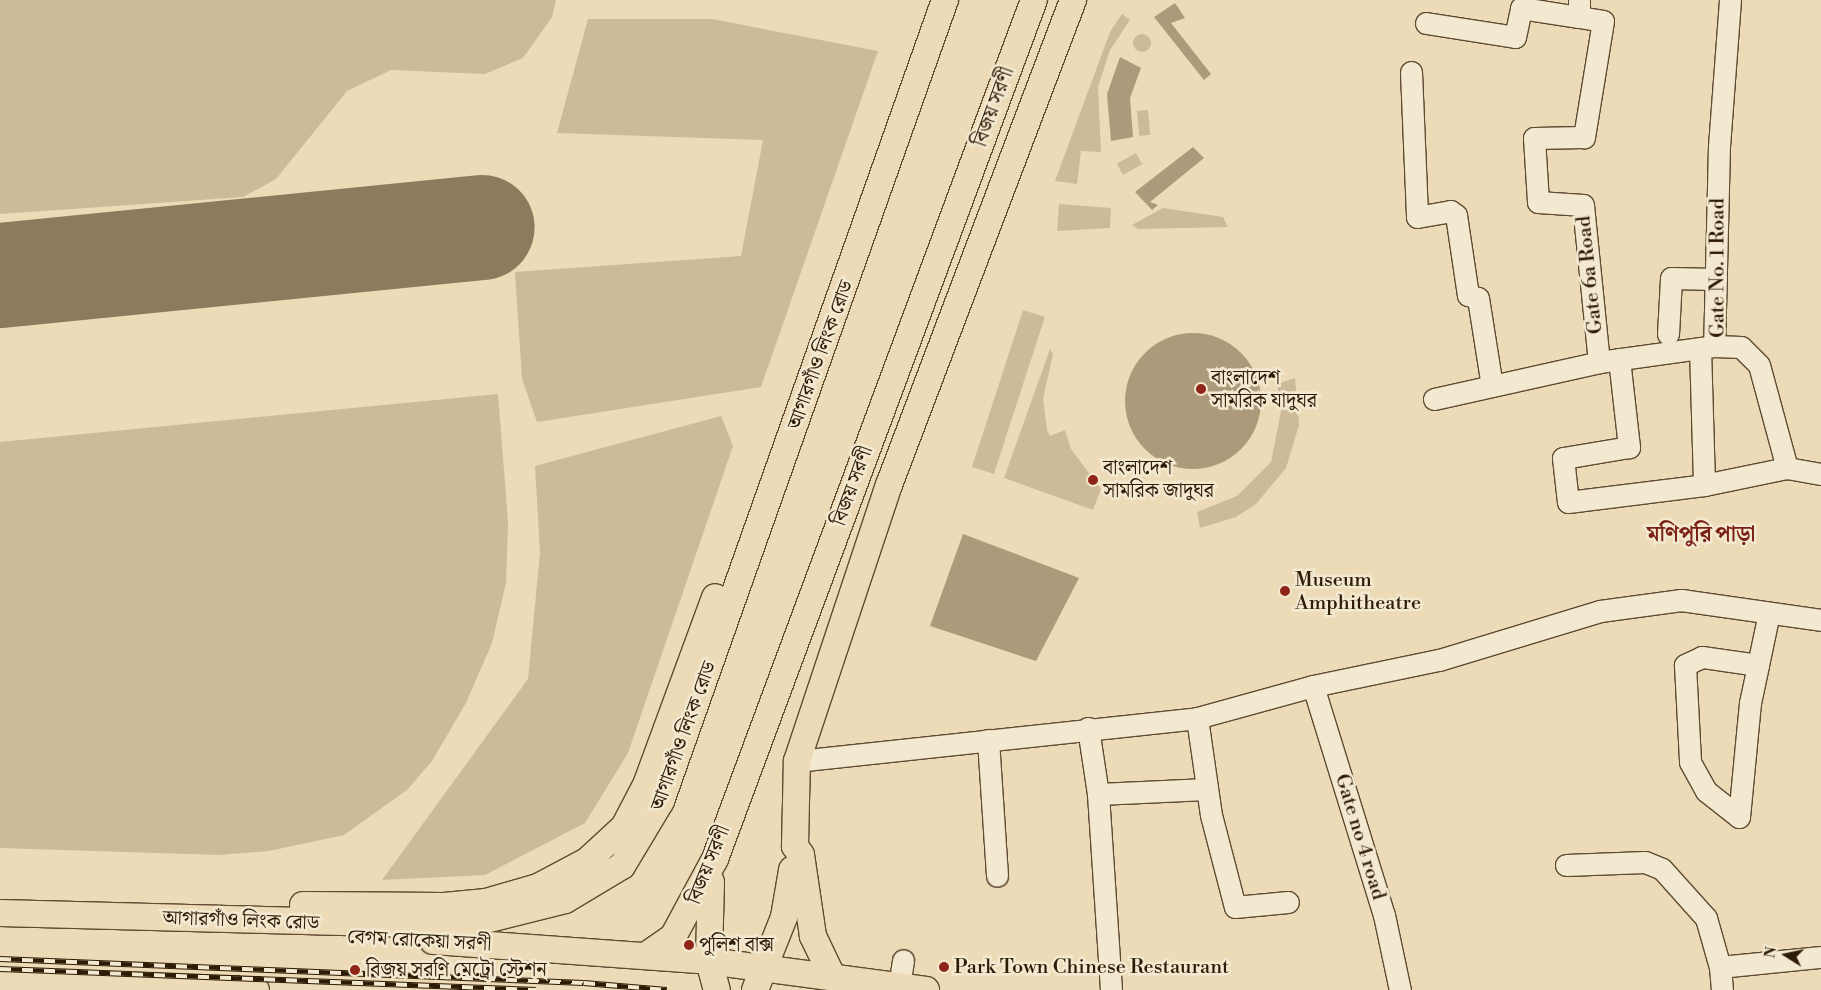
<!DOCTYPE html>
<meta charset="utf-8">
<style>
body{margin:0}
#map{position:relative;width:1821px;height:990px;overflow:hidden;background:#eddbb7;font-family:"Libre Bodoni","Noto Serif Bengali",serif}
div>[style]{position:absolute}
.green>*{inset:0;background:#cdba99;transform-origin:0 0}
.round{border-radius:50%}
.water>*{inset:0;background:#ac9a7a}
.runway>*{height:105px;margin:-52.5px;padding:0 52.5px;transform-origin:52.5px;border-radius:52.5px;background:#8e7b5e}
.roads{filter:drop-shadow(1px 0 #5e4b32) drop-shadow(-1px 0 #5e4b32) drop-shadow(0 1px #5e4b32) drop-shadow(0 -1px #5e4b32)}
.minor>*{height:21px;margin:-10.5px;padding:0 10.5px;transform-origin:10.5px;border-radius:10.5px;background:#f3e8d0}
.major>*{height:26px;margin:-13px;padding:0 13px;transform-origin:13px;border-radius:13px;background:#eddbb7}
.rail>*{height:5.5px;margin-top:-2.75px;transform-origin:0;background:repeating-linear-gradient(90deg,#f3e8d0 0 11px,#2e1b05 0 22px);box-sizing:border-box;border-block:1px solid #2e1b05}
.dots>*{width:14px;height:14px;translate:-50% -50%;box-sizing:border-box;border:2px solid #f3e8d0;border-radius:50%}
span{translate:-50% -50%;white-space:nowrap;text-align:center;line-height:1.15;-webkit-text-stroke:5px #f3e8d0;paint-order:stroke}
.street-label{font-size:20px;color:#2e1b05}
.poi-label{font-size:20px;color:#2e1b05}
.left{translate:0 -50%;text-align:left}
.quarter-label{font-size:22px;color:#7a1f14;font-weight:700}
.north{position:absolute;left:1761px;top:930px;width:50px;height:50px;-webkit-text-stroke:4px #f3e8d0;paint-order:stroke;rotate:280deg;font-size:14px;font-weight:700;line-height:20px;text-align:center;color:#2e1b05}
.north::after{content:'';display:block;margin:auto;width:18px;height:22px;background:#2e1b05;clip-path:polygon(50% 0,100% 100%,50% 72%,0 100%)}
</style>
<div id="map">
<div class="green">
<i style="clip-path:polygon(0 0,556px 0,552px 17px,523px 58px,485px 74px,391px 70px,347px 91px,276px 179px,243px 197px,0 214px)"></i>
<i style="clip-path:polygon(1122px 14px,1130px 20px,1110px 50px,1098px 87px,1101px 152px,1081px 151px,1077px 184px,1055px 181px,1110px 32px)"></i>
<i style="clip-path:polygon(588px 19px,712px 19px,878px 51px,761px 387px,537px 422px,522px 379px,515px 272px,741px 256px,763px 140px,557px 133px)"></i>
<i class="round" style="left:1133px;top:34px;width:18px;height:18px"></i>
<i style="left:1148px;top:110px;width:25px;height:11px;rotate:85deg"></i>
<i style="left:1136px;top:153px;width:13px;height:22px;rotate:61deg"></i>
<i style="clip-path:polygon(1059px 204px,1111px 208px,1110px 228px,1057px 231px)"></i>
<i style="clip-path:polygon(1163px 208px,1223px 217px,1228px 227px,1138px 229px,1132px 225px)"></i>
<i style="left:1023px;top:310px;width:23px;height:165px;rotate:18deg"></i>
<i style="clip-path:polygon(1050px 349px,1053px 354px,1043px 399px,1047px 430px,1050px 436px,1065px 430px,1071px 449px,1101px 489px,1093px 510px,1004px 478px)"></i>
<i style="clip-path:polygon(1295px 378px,1299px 425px,1286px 468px,1256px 504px,1236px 517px,1200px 528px,1197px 512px,1237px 496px,1271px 462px,1281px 411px,1277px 384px)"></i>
<i style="clip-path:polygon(498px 394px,508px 522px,506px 583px,492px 643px,466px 703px,432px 761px,407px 790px,344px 835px,269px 851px,219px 855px,0 848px,0 442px)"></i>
<i style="clip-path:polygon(721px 416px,733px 446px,628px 753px,585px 823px,485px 875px,382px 880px,528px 679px,540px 552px,535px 466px)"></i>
</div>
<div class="water">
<i style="clip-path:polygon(1175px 3px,1185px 18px,1171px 23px,1211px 74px,1204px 80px,1154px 17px)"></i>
<i style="clip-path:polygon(1120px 57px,1141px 68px,1130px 98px,1133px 137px,1111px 141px,1107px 94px)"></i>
<i style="clip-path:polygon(1193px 147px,1204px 158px,1150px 202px,1158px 205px,1152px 210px,1135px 192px)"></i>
<i class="round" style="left:1125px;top:333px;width:136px;height:136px"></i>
<i style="clip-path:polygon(963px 534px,1079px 578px,1036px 661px,930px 626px)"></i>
</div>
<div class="runway">
<i style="left:0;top:275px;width:484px;rotate:-5.7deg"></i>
</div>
<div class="roads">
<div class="minor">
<i style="left:1579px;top:0;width:17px;rotate:90deg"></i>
<i style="left:1579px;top:17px;width:24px;rotate:9deg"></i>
<i style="left:1603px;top:21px;width:118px;rotate:99.3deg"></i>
<i style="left:1584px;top:137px;width:50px;rotate:178.9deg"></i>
<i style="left:1534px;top:138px;width:64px;rotate:86.4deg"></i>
<i style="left:1538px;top:202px;width:45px;rotate:3.8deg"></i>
<i style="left:1583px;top:205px;width:158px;rotate:84.2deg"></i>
<i style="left:1730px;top:0;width:146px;rotate:94.3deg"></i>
<i style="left:1719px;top:146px;width:200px;rotate:91.4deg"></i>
<i style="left:1714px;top:346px;width:27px;rotate:2deg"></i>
<i style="left:1741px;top:347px;width:25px;rotate:45deg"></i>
<i style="left:1759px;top:365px;width:107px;rotate:74.8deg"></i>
<i style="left:1787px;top:468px;width:35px;rotate:10deg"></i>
<i style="left:1426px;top:23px;width:90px;rotate:8.9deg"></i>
<i style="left:1515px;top:37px;width:30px;rotate:-78deg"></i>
<i style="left:1521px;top:8px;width:59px;rotate:8.8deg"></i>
<i style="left:1411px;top:72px;width:145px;rotate:87.6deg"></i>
<i style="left:1417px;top:217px;width:34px;rotate:-10deg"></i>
<i style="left:1450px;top:211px;width:7px;rotate:34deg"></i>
<i style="left:1456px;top:215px;width:81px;rotate:81.5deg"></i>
<i style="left:1468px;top:295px;width:10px;rotate:17deg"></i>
<i style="left:1478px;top:298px;width:89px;rotate:81deg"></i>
<i style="left:1668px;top:334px;width:56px;rotate:-86.9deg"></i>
<i style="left:1671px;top:278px;width:45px;rotate:1.3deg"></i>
<i style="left:1700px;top:348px;width:137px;rotate:88.3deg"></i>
<i style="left:1619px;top:359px;width:89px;rotate:83.5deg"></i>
<i style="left:1629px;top:447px;width:67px;rotate:170.5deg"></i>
<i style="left:1563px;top:458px;width:44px;rotate:83.5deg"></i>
<i style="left:1568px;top:502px;width:137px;rotate:-7.1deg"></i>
<i style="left:1704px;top:485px;width:85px;rotate:-11.6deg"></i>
<i style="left:1434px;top:399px;width:169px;rotate:-12.6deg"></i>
<i style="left:1599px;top:362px;width:116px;rotate:-7.9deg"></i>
<i style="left:1758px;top:665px;width:57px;rotate:-171.9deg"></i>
<i style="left:1702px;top:657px;width:19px;rotate:155deg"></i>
<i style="left:1685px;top:665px;width:97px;rotate:87deg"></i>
<i style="left:1690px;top:762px;width:33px;rotate:61deg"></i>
<i style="left:1706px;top:791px;width:42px;rotate:38.2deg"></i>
<i style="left:1739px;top:817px;width:115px;rotate:-84.5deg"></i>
<i style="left:1750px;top:703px;width:39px;rotate:-78deg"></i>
<i style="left:1758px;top:665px;width:53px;rotate:-78.1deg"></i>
<i style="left:1313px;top:686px;width:240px;rotate:72.8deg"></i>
<i style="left:1384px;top:915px;width:77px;rotate:78deg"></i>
<i style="left:1197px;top:718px;width:98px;rotate:81.8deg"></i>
<i style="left:1211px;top:815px;width:95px;rotate:75.4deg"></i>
<i style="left:1235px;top:907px;width:53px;rotate:-5.4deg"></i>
<i style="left:1088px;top:728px;width:67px;rotate:81.4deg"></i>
<i style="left:1098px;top:794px;width:196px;rotate:86.2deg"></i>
<i style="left:988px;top:740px;width:136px;rotate:86.2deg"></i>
<i style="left:797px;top:761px;width:402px;rotate:-6.1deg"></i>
<i style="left:1197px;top:718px;width:120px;rotate:-15.4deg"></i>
<i style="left:1313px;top:686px;width:129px;rotate:-11.7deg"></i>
<i style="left:1439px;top:660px;width:168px;rotate:-16.9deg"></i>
<i style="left:1600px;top:611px;width:82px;rotate:-7.7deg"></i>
<i style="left:1681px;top:600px;width:141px;rotate:8.1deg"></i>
<i style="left:1098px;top:794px;width:109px;rotate:-2.6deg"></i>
<i style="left:1566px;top:865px;width:79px;rotate:-2.2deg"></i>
<i style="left:1645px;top:862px;width:18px;rotate:22deg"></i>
<i style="left:1662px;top:869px;width:66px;rotate:48.1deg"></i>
<i style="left:1706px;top:918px;width:51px;rotate:74.1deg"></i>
<i style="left:899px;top:986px;width:26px;rotate:-81deg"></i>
<i style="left:1722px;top:990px;width:23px;rotate:-95deg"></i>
<i style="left:1720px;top:967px;width:101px;rotate:-5.7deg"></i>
</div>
<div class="major">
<i style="left:711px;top:882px;width:79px;rotate:91.5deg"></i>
<i style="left:709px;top:961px;width:30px;rotate:75deg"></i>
<i style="left:303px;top:905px;width:141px;rotate:0.4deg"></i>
<i style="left:444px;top:906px;width:42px;rotate:-5.4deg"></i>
<i style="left:486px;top:902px;width:54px;rotate:-16.1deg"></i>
<i style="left:538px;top:887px;width:55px;rotate:-28deg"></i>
<i style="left:587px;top:861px;width:50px;rotate:-42.6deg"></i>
<i style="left:624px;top:827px;width:47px;rotate:-62.4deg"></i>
<i style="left:646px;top:785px;width:200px;rotate:-69.8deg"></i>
<i style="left:0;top:913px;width:465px;rotate:1.5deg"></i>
<i style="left:465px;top:925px;width:103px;rotate:-14deg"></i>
<i style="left:565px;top:900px;width:66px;rotate:-30.8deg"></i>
<i style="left:622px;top:866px;width:76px;rotate:-59deg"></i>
<i style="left:661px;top:801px;width:850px;rotate:-70.48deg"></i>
<i style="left:433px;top:941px;width:277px;rotate:4.1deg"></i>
<i style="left:709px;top:961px;width:219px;rotate:7.6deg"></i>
<i style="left:647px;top:955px;width:32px;rotate:-35deg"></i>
<i style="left:673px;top:937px;width:89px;rotate:-61.7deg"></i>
<i style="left:715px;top:859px;width:916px;rotate:-69.63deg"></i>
<i style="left:833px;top:978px;width:47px;rotate:-115.5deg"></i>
<i style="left:813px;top:936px;width:82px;rotate:-98.4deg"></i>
<i style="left:801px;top:855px;width:11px;rotate:-124deg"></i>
<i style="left:795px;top:846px;width:85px;rotate:-88.7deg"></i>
<i style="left:797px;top:761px;width:291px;rotate:-71.6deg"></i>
<i style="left:889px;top:485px;width:519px;rotate:-69.22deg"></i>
<i style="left:0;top:982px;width:256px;rotate:1.8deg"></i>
<i style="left:755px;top:990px;width:79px;rotate:-68.3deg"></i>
<i style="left:784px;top:917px;width:48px;rotate:-80.3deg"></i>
</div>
</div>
<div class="rail">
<i style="left:0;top:959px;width:584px;rotate:2.35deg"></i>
<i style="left:584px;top:983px;width:83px;rotate:4.8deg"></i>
<i style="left:0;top:969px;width:536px;rotate:2.24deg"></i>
</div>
<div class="dots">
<i style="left:1201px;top:389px;background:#8f2418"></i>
<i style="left:1093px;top:480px;background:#8f2418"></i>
<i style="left:1285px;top:591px;background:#8f2418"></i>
<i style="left:689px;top:945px;background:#8f2418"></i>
<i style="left:944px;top:967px;background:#8f2418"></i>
<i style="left:355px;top:970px;background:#8f2418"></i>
</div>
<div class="street-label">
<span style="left:994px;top:107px;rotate:-70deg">বিজয় সরণী</span>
<span style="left:1718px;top:268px;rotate:-90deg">Gate No. 1 Road</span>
<span style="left:1590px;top:275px;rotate:-96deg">Gate 6a Road</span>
<span style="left:821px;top:355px;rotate:-70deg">আগারগাঁও লিংক রোড</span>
<span style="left:853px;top:486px;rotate:-70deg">বিজয় সরণী</span>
<span style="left:684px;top:736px;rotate:-70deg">আগারগাঁও লিংক রোড</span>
<span style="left:1360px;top:837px;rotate:73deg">Gate no 4 road</span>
<span style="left:709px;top:865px;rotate:-68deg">বিজয় সরণী</span>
<span style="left:241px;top:921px;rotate:2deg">আগারগাঁও লিংক রোড</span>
<span style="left:419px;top:941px;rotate:3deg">বেগম রোকেয়া সরণী</span>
</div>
<div class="poi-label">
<span class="left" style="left:1211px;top:390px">বাংলাদেশ<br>সামরিক যাদুঘর</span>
<span class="left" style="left:1103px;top:480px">বাংলাদেশ<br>সামরিক জাদুঘর</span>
<span class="left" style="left:1295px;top:592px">Museum<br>Amphitheatre</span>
<span class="left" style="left:699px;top:945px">পুলিশ বাক্স</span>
<span class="left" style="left:954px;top:967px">Park Town Chinese Restaurant</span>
<span class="left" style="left:366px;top:970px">বিজয় সরণি মেট্রো স্টেশন</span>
</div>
<div class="quarter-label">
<span style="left:1701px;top:535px">মণিপুরি পাড়া</span>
</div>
<div class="north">N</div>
</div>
